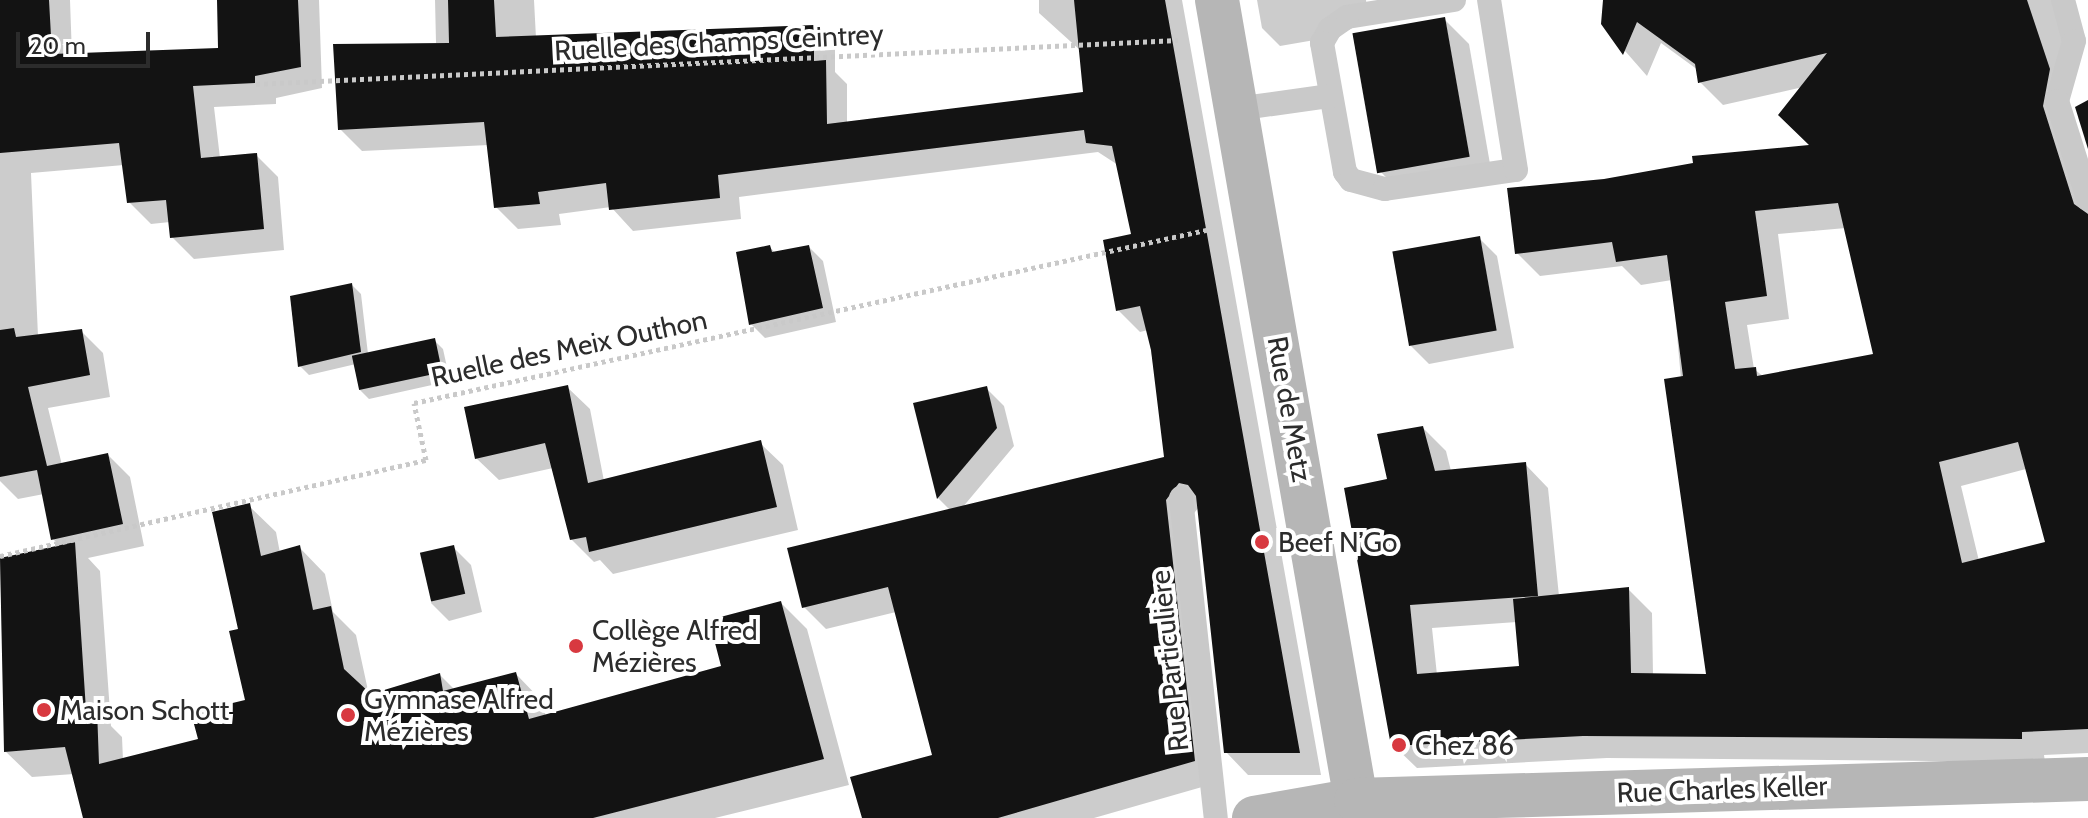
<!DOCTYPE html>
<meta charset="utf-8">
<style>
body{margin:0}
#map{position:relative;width:2088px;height:818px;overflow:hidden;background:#fff;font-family:Cabin,sans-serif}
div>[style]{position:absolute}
.shadow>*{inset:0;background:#0003}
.building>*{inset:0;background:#131313;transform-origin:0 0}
.path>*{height:5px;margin-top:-2.5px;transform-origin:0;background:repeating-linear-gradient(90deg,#c9c9c9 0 4px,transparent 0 8px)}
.lane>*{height:24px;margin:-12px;padding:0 12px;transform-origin:12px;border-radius:12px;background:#c9c9c9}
.secondary>*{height:44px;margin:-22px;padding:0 22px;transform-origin:22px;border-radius:22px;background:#b6b6b6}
.dots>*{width:22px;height:22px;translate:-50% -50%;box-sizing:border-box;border:4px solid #fff;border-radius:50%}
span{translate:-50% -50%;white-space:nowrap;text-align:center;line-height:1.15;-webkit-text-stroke:8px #fff;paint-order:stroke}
.street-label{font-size:28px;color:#2c2c2c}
.poi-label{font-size:28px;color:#2c2c2c}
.left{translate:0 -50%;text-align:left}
.scale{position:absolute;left:16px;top:32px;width:134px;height:36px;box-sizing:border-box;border:4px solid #2c2c2c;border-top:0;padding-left:10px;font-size:24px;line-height:28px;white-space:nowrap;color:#2c2c2c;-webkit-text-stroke:6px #fff;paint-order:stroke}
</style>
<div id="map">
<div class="shadow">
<i style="clip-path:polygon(0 0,70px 0,72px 56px,220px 50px,219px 0,319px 0,322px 88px,276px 98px,276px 104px,214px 107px,220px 158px,256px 155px,278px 177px,284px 250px,194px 259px,172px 237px,170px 222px,151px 224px,129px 202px,124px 165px,31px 173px,38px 336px,81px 331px,103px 353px,110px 397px,48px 408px,62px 465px,108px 455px,130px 477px,144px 546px,88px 558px,100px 571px,111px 726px,122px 737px,123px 760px,200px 740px,247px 701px,241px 630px,249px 506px,276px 532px,280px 553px,299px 547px,325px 574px,333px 612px,356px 635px,369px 695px,440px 675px,455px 690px,516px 674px,542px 701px,546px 717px,723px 667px,781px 603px,807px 629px,849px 785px,715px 818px,85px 818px,74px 774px,32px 777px,5px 751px,0 561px,61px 547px,53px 539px,44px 494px,18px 499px,0 481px)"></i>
<i style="clip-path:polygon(435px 0,534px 0,536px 38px,813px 27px,835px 49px,835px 72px,847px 84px,847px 123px,1085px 94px,1081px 51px,1039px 13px,1039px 0,1182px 0,1321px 775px,1248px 775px,1226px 752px,1199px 507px,1187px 522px,1216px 783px,1094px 818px,864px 818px,934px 757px,896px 612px,826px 629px,804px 607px,950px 510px,938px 498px,915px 404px,986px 388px,1004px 406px,1014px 446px,962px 508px,1167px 459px,1148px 330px,1140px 332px,1118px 310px,1134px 235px,1118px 165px,1098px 152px,739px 197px,741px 219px,633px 231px,611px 207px,559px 214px,561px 225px,518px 229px,496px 207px,489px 145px,362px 151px,340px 129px,335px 46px,436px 43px)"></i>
<i style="clip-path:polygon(1257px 0,1366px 0,1368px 19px,1338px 36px,1280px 46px,1262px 28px)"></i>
<i style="clip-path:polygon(evenodd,1610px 0,2054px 0,2067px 50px,2047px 93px,2088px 212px,2088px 753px,2044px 755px,2045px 762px,1607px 758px,1417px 768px,1393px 745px,1389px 480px,1423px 428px,1446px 451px,1451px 471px,1525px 464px,1548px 488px,1559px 596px,1628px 589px,1652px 613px,1653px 675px,1708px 676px,1672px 280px,1641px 285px,1622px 266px,1540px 276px,1517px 253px,1604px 181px,1813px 147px,1803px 87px,1723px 105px,1700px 82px,1698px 70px,1661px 43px,1647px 76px,1604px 27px,1610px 0,1846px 228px,1875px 356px,1764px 377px,1754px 369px,1747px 325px,1789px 319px,1778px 234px,1846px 228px,1610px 0,2026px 469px,2047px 544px,1979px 561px,1961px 486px,2026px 469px,1610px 0,1517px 622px,1521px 668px,1437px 675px,1432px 628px,1517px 622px)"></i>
<i style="clip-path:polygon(1444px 19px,1469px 44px,1493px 181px,1404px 196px,1379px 170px)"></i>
<i style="clip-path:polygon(1479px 238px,1497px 256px,1514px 348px,1429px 364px,1411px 346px)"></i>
<i style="clip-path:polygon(770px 247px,775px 253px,809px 247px,823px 261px,836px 322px,765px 338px,751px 324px)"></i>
<i style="clip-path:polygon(352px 285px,361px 294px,368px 354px,434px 340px,443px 349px,450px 381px,369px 399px,360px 390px,356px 364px,309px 375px,300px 366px)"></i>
<i style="clip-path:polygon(567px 387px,590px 409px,604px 481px,760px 443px,783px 465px,798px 530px,613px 574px,600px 560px,594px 562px,571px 539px,553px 468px,499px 480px,476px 458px)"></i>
<i style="clip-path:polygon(453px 547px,471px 565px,482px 612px,449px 621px,431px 603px)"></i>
</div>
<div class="building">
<i style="clip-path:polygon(0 0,49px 0,52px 54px,218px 48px,217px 0,298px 0,301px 67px,255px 76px,255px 83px,193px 86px,201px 158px,257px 153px,264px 229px,170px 238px,166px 200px,127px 203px,119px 143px,0 153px)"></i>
<i style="clip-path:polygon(448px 0,494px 0,496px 37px,814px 25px,814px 61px,826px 60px,827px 124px,1083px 92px,1074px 0,1165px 0,1300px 753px,1224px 753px,1196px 496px,1188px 485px,1179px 483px,1166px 500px,1195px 761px,998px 818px,862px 818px,850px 777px,932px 755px,888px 587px,802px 608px,787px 548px,1164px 457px,1151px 350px,1140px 306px,1116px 311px,1103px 240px,1131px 234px,1112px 146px,1086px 143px,1084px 130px,718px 175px,720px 198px,609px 210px,606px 183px,538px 192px,540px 204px,494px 208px,484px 122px,338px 130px,333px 44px,449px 43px)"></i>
<i style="clip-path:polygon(evenodd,1603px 0,2027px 0,2050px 69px,2043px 106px,2074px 204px,2088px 214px,2088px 729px,2022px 732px,2022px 739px,1583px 736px,1391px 746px,1344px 488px,1387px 479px,1377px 434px,1423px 426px,1435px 471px,1526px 462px,1538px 596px,1410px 605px,1417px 674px,1519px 666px,1513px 599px,1629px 587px,1631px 673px,1706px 674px,1664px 379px,1683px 376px,1667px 255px,1616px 262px,1612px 242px,1515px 254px,1507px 188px,1604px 179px,1693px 163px,1692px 156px,1809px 145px,1778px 115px,1827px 53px,1698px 83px,1695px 64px,1637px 22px,1623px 55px,1601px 24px,1603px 0,1838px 203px,1873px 354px,1757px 376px,1756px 367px,1735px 369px,1725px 302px,1767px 296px,1755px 211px,1838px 203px,1603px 0,2018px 442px,2045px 542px,1962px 563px,1939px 462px,2018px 442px)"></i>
<i style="left:1445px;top:17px;width:142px;height:94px;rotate:80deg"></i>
<i style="clip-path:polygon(2088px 100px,2088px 149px,2075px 107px)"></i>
<i style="left:1480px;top:236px;width:96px;height:89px;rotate:80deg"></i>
<i style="clip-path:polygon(770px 245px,772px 252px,809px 245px,823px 308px,749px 325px,736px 252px)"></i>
<i style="clip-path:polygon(352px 283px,361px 352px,298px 367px,290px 296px)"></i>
<i style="clip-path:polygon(14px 328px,16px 337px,82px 329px,90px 375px,28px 387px,47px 466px,108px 453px,123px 524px,51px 540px,37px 470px,0 477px,0 330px)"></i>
<i style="left:435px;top:338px;width:35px;height:85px;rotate:78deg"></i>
<i style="clip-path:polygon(568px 385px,588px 483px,761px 440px,777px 507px,589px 552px,586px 537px,570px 540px,545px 443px,475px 459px,464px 407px)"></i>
<i style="clip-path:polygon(987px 386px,997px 428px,937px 499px,913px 403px)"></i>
<i style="clip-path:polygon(250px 503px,261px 556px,300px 545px,313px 610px,331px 606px,344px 669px,371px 694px,440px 673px,443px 691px,516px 672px,529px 719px,721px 666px,709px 620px,781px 601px,824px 759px,593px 818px,83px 818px,65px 747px,4px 752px,0 558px,75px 542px,86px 710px,97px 709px,99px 764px,198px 739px,191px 713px,245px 700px,229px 631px,238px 629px,212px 512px)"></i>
<i style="left:454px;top:545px;width:50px;height:35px;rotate:77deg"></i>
</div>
<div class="path">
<i style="left:256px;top:84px;width:923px;rotate:-2.73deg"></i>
<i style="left:0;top:556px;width:437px;rotate:-12.7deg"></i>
<i style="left:426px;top:460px;width:58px;rotate:-101.9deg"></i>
<i style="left:414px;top:403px;width:816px;rotate:-12.32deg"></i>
</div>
<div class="lane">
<i style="left:1454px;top:0;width:108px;rotate:171deg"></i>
<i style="left:1347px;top:17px;width:21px;rotate:145deg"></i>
<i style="left:1330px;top:29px;width:16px;rotate:120deg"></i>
<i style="left:1322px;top:43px;width:131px;rotate:79.9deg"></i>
<i style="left:1345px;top:172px;width:10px;rotate:53deg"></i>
<i style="left:1351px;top:180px;width:35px;rotate:15deg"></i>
<i style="left:1385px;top:189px;width:132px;rotate:-8.3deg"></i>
<i style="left:1516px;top:170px;width:172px;rotate:-99deg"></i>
<i style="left:2063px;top:0;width:42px;rotate:75deg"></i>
<i style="left:2074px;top:41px;width:62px;rotate:105.8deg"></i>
<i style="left:2057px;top:101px;width:103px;rotate:72.4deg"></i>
<i style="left:1236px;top:109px;width:95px;rotate:-7.9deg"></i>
<i style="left:1181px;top:498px;width:322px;rotate:83.8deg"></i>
</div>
<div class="secondary">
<i style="left:1217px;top:0;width:830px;rotate:80.15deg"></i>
<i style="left:1254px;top:818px;width:104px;rotate:-10deg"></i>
<i style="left:1356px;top:800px;width:732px;rotate:-1.64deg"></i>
</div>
<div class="dots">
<i style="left:1262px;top:542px;background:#d83940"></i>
<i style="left:576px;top:646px;background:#d83940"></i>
<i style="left:44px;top:710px;background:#d83940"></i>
<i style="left:348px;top:715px;background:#d83940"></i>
<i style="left:1399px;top:745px;background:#d83940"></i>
</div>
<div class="street-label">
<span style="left:719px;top:42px;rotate:-3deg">Ruelle des Champs Ceintrey</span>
<span style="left:569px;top:348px;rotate:-12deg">Ruelle des Meix Outhon</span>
<span style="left:1290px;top:409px;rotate:80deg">Rue de Metz</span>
<span style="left:1169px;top:661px;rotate:-96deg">Rue Particulière</span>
<span style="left:1722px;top:789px;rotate:-2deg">Rue Charles Keller</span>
</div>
<div class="poi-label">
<span class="left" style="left:1278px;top:542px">Beef N’Go</span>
<span class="left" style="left:592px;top:646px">Collège Alfred<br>Mézières</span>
<span class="left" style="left:364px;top:715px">Gymnase Alfred<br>Mézières</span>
<span class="left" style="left:60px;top:710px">Maison Schott</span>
<span class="left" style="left:1415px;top:745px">Chez 86</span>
</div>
<div class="scale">20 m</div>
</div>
